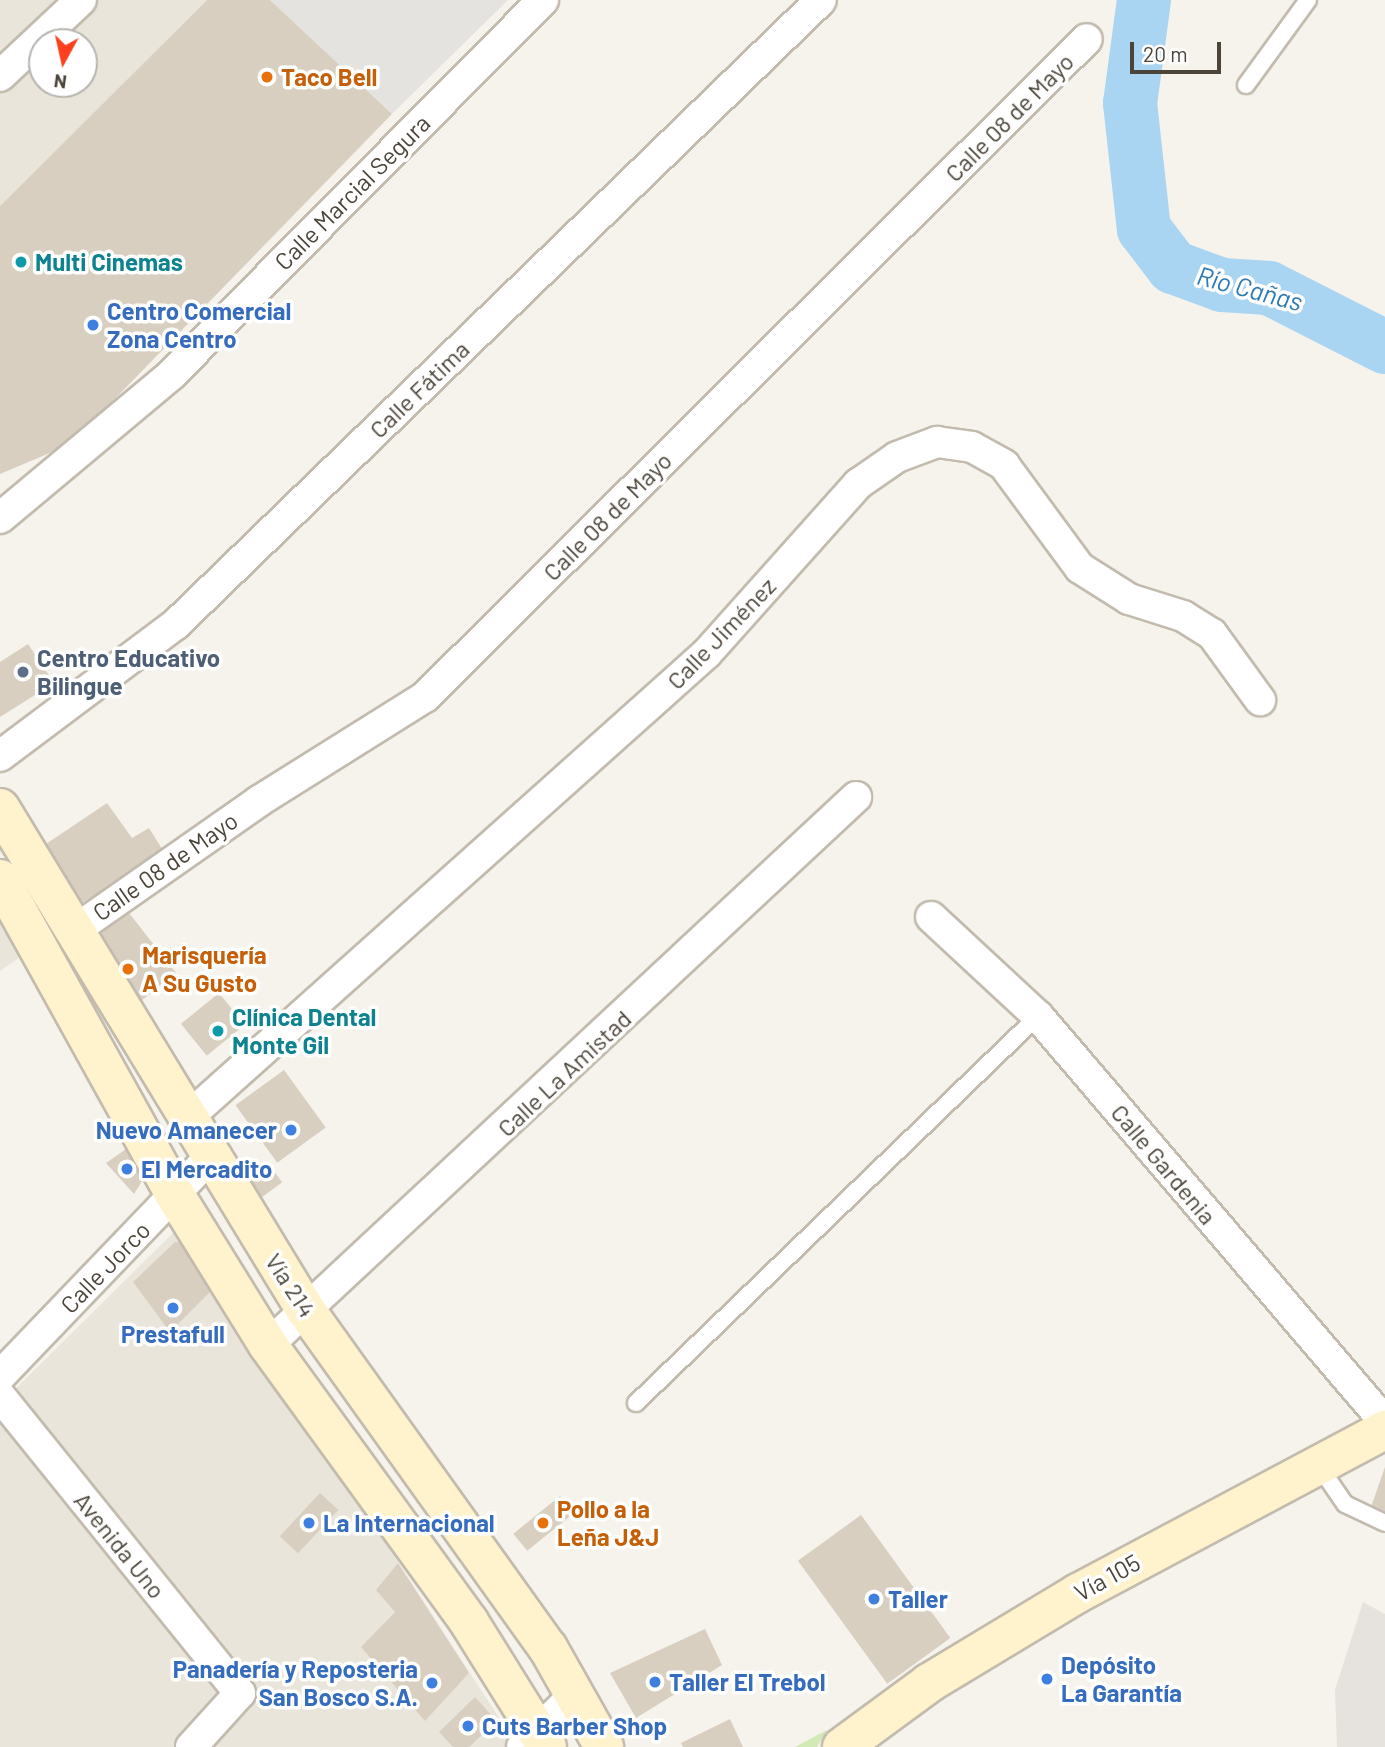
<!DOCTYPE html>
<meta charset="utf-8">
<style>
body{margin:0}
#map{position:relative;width:1385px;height:1747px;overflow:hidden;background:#f6f3ec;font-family:Barlow,sans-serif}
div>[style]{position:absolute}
.residential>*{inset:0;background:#eae5da}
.industrial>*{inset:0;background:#e6e2dd}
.green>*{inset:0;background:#d2eab5}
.parking>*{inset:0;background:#e5e3e0}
.river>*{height:54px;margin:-27px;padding:0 27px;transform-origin:27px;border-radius:27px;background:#a9d4f2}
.building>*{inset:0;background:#d8cfc1;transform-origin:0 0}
.roads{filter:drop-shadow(2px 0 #c2bbae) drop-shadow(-2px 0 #c2bbae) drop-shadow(0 2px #c2bbae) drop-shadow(0 -2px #c2bbae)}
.service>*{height:16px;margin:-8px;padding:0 8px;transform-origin:8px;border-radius:8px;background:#fff}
.minor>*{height:30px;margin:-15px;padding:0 15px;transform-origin:15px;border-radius:15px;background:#fff}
.secondary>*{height:38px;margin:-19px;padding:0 19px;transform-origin:19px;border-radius:19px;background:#fff3cd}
.dots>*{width:19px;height:19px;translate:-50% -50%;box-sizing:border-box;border:4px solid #fff;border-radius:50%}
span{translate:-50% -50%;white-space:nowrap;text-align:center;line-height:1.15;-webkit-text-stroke:7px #fff;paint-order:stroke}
.food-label{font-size:24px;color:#c56008;font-weight:700}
.left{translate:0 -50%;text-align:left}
.street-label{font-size:24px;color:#4b4439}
.culture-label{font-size:24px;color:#0d838f;font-weight:700}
.shop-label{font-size:24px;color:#366cbe;font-weight:700}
.right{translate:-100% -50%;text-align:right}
.service-label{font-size:24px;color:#4e5e75;font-weight:700}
.water-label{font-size:26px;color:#2e7ab2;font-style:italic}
.north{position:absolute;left:28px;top:28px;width:70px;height:70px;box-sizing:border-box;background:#fff;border:2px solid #b7b4b0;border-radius:50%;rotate:188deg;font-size:19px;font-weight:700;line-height:28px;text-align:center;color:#4b4439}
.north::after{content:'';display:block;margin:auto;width:24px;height:32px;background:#fc3f1d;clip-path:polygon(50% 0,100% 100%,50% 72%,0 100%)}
.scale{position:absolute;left:1130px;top:42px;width:91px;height:32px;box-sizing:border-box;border:4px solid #4b4439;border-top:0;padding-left:9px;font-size:21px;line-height:24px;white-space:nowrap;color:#4b4439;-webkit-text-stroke:5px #fff;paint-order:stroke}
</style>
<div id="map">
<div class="residential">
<i style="clip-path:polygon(evenodd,0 0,207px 0,0 206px,0 0,42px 42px,84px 42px,84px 84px,42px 84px,42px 42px)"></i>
<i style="clip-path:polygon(0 924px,20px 957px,0 971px)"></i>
<i style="clip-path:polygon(178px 1228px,315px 1434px,518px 1747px,0 1747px,0 1404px)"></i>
</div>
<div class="industrial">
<i style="clip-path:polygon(1363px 1602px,1385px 1614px,1385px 1747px,1337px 1747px,1335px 1690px)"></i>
</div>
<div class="green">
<i style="clip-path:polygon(827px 1730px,817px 1747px,795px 1747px)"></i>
</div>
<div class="parking">
<i style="clip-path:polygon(270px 0,508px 0,392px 114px)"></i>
</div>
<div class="river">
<i style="left:1144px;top:0;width:104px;rotate:97.7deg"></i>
<i style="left:1130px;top:103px;width:127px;rotate:83.7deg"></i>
<i style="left:1144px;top:229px;width:48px;rotate:52.7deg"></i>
<i style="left:1173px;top:267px;width:52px;rotate:20.2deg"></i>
<i style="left:1222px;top:285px;width:47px;rotate:3.7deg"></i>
<i style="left:1269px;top:288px;width:130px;rotate:27deg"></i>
</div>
<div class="building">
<i style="clip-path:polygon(207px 0,270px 0,392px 114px,71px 444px,0 474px,0 206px)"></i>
<i style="clip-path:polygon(28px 644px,54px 683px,0 717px,0 662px)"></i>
<i style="clip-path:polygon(107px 803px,132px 838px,149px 828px,164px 852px,80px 904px,40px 848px)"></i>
<i style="left:122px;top:904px;width:88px;height:44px;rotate:52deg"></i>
<i style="left:219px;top:993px;width:41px;height:49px;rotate:51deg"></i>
<i style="left:284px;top:1070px;width:71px;height:60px;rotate:54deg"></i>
<i style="clip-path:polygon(129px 1147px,146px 1175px,134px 1194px,106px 1163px)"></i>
<i style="left:271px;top:1167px;width:19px;height:26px;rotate:54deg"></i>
<i style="clip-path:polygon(175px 1242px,191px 1244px,218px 1284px,170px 1332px,133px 1282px)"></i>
<i style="clip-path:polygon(1385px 1467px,1385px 1512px,1371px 1507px)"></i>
<i style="left:320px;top:1493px;width:25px;height:59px;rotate:43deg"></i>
<i style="left:560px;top:1496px;width:22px;height:60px;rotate:51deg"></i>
<i style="left:861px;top:1515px;width:152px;height:78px;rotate:54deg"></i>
<i style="clip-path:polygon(398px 1563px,469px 1673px,425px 1721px,361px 1647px,395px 1612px,376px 1590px)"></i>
<i style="clip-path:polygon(705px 1629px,722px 1665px,636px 1718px,610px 1673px)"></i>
<i style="clip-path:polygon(475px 1697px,497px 1721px,469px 1747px,453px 1747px,439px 1732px)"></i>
<i style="clip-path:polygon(730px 1719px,743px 1747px,683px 1747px,681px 1743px)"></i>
</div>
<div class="roads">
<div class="service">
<i style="left:1246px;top:85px;width:105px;rotate:-53.9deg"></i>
<i style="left:636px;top:1403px;width:558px;rotate:-43.91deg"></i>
<i style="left:1319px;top:1466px;width:46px;rotate:55.6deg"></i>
<i style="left:1345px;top:1504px;width:44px;rotate:25.4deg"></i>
</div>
<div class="minor">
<i style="left:0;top:76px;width:111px;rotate:-43.2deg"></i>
<i style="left:0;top:518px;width:224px;rotate:-39.9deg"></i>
<i style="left:172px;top:374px;width:527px;rotate:-45.23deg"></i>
<i style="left:0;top:756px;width:220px;rotate:-36.9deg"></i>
<i style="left:176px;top:624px;width:897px;rotate:-44.05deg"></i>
<i style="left:931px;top:917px;width:146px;rotate:42.8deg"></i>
<i style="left:1038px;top:1016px;width:534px;rotate:49.48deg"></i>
<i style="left:75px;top:930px;width:225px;rotate:-35deg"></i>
<i style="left:259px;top:801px;width:196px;rotate:-32.1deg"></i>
<i style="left:425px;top:697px;width:933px;rotate:-44.83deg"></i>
<i style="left:186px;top:1119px;width:699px;rotate:-41.81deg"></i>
<i style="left:707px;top:653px;width:227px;rotate:-48.2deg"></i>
<i style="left:858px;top:484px;width:47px;rotate:-34.7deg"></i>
<i style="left:897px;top:457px;width:43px;rotate:-20.6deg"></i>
<i style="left:937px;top:442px;width:35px;rotate:8deg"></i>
<i style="left:972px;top:447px;width:37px;rotate:29deg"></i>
<i style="left:1004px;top:465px;width:128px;rotate:53.6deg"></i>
<i style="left:1080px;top:568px;width:58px;rotate:32.3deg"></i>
<i style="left:1129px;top:599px;width:57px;rotate:17.5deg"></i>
<i style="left:1183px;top:616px;width:34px;rotate:32deg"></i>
<i style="left:1212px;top:634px;width:82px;rotate:54deg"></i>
<i style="left:268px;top:1345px;width:804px;rotate:-42.98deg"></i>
<i style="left:0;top:1376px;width:303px;rotate:-46.2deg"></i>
<i style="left:0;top:1396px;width:382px;rotate:51.1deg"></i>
<i style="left:240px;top:1693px;width:73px;rotate:132.2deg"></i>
<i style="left:522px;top:1747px;width:74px;rotate:-45deg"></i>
</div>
<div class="secondary">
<i style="left:0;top:808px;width:587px;rotate:58.67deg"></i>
<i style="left:305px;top:1309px;width:417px;rotate:54.4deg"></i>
<i style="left:548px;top:1648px;width:114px;rotate:60.5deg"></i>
<i style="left:0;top:879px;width:361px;rotate:61deg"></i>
<i style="left:175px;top:1195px;width:176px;rotate:58.2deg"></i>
<i style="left:268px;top:1345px;width:342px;rotate:54deg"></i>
<i style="left:469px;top:1622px;width:147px;rotate:58deg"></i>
<i style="left:842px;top:1747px;width:108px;rotate:-36.3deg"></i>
<i style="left:929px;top:1683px;width:174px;rotate:-31.1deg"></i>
<i style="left:1078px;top:1593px;width:348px;rotate:-28deg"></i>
</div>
</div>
<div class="dots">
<i style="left:267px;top:77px;background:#e8710a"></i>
<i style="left:21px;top:262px;background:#0f9aa8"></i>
<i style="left:93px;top:325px;background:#3f7fe0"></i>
<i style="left:23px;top:672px;background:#5c6f8a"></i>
<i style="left:128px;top:969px;background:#e8710a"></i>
<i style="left:218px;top:1031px;background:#0f9aa8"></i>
<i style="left:291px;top:1130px;background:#3f7fe0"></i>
<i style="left:127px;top:1169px;background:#3f7fe0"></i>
<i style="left:173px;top:1308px;background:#3f7fe0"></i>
<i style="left:309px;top:1523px;background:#3f7fe0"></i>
<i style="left:543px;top:1523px;background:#e8710a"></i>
<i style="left:874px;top:1599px;background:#3f7fe0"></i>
<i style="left:1047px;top:1679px;background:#3f7fe0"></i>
<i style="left:655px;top:1682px;background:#3f7fe0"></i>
<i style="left:432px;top:1683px;background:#3f7fe0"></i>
<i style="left:468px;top:1726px;background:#3f7fe0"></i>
</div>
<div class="food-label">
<span class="left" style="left:281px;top:77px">Taco Bell</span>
<span class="left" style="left:142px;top:969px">Marisquería<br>A Su Gusto</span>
<span class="left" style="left:557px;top:1523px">Pollo a la<br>Leña J&amp;J</span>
</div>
<div class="street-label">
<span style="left:1009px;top:117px;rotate:-45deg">Calle 08 de Mayo</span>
<span style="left:352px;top:192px;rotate:-45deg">Calle Marcial Segura</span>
<span style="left:419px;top:389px;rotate:-44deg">Calle Fátima</span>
<span style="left:607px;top:516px;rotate:-45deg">Calle 08 de Mayo</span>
<span style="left:721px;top:633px;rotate:-46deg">Calle Jiménez</span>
<span style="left:165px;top:866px;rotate:-35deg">Calle 08 de Mayo</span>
<span style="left:564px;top:1073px;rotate:-43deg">Calle La Amistad</span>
<span style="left:1164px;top:1164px;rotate:50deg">Calle Gardenia</span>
<span style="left:105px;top:1267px;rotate:-46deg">Calle Jorco</span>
<span style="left:291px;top:1285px;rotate:57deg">Vía 214</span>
<span style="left:120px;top:1545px;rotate:51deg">Avenida Uno</span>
<span style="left:1107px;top:1577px;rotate:-29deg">Vía 105</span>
</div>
<div class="culture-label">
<span class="left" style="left:35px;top:262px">Multi Cinemas</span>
<span class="left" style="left:232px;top:1031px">Clínica Dental<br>Monte Gil</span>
</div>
<div class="shop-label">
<span class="left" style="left:107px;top:325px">Centro Comercial<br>Zona Centro</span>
<span class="right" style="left:277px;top:1130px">Nuevo Amanecer</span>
<span class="left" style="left:141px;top:1169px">El Mercadito</span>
<span style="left:173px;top:1334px">Prestafull</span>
<span class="left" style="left:323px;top:1523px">La Internacional</span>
<span class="left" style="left:888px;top:1599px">Taller</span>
<span class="left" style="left:1061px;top:1679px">Depósito<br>La Garantía</span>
<span class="right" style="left:418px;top:1683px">Panadería y Reposteria<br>San Bosco S.A.</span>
<span class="left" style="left:669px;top:1682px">Taller El Trebol</span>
<span class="left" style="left:482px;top:1726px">Cuts Barber Shop</span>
</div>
<div class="service-label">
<span class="left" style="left:37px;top:672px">Centro Educativo<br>Bilingue</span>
</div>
<div class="water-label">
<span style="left:1250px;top:288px;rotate:15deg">Río Cañas</span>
</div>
<div class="north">N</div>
<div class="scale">20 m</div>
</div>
